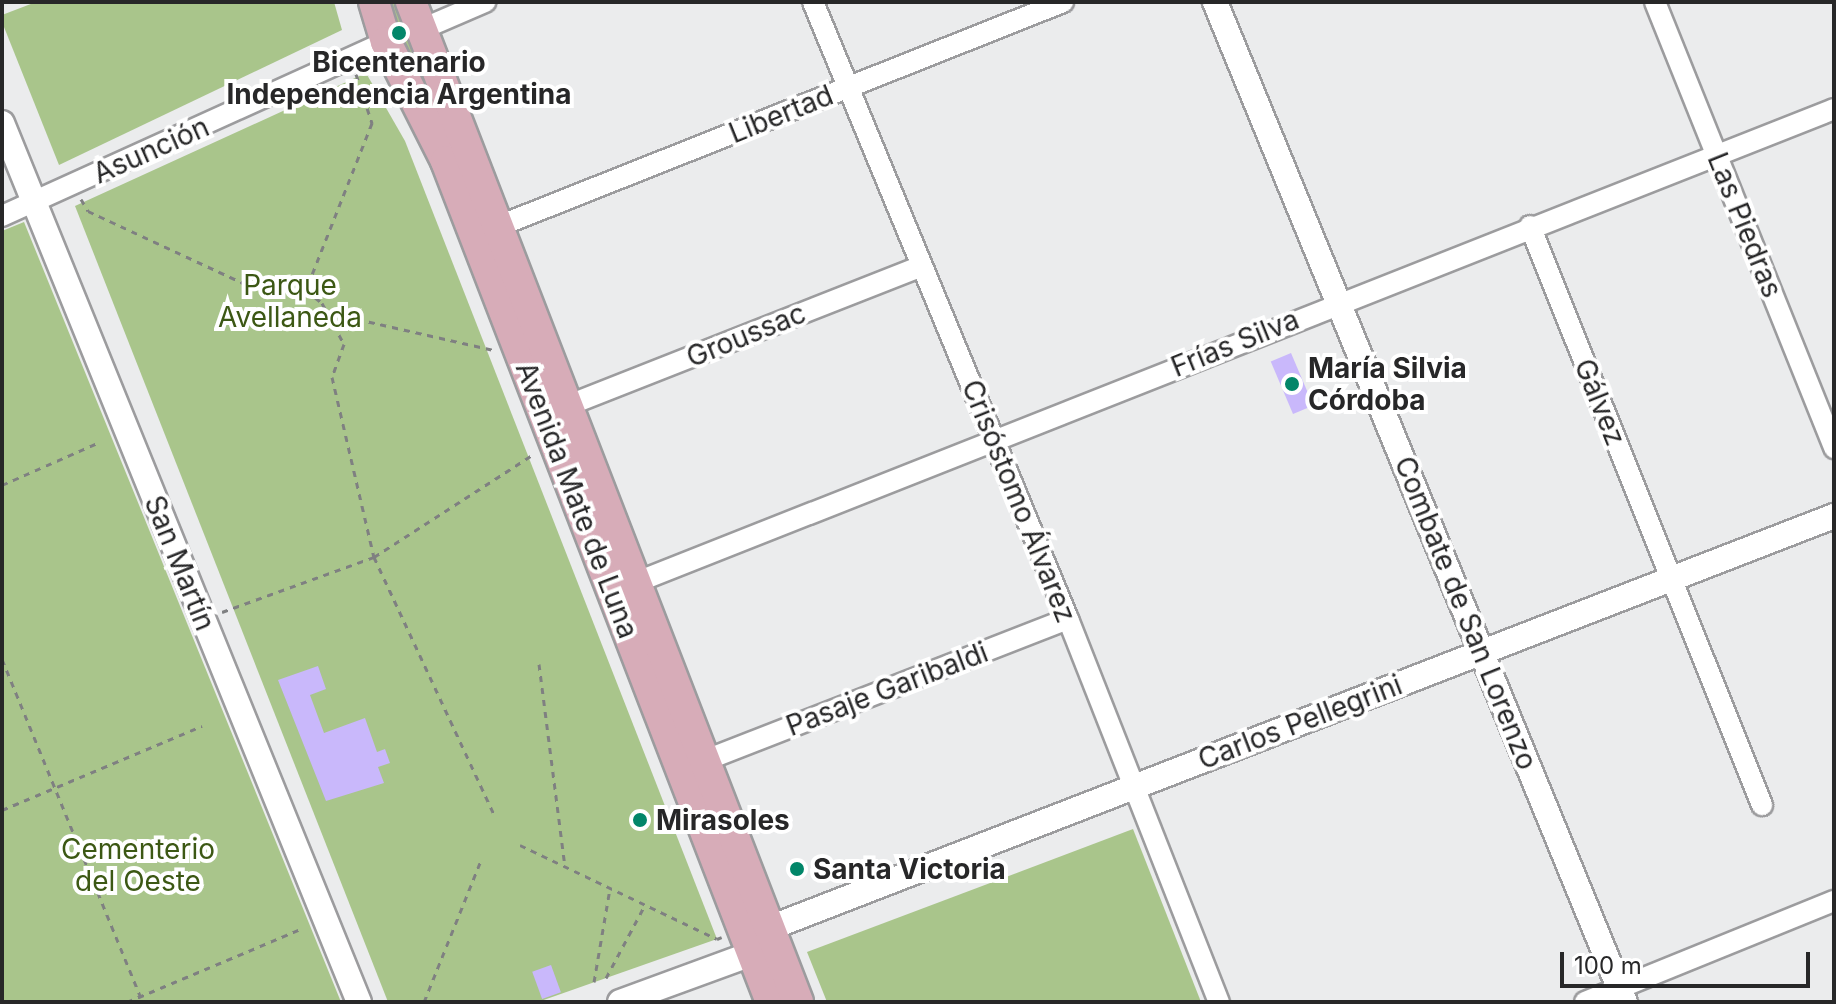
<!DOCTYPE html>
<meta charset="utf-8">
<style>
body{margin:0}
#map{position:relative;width:1836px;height:1004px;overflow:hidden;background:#ebeced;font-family:Inter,sans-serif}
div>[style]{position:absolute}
.green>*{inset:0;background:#a9c58b}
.building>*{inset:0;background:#c9b8fb;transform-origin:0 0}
.path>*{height:3px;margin-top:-1.5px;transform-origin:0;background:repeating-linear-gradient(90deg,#7f8081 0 6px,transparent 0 12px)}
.roads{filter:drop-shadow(2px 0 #9c9c9e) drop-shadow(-2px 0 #9c9c9e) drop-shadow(0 2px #9c9c9e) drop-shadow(0 -2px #9c9c9e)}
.minor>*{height:20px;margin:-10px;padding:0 10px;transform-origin:10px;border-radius:10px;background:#fff}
.tertiary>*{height:24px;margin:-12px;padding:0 12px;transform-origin:12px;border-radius:12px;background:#fff}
.primary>*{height:30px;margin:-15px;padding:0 15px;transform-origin:15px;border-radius:15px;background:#d7acb8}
.dots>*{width:22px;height:22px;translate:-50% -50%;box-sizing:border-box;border:4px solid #fff;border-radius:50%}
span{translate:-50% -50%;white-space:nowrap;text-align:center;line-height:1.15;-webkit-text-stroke:8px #fff;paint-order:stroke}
.poi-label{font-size:28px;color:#272728;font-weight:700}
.left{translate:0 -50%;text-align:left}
.street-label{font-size:28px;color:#272728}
.park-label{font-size:28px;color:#3c5814}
.frame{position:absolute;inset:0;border:4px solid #272728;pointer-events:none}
.scale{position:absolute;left:1560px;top:952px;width:250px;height:36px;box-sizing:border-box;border:4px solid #272728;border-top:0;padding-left:10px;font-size:24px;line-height:28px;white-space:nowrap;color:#272728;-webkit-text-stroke:6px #fff;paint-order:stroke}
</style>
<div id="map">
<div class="green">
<i style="clip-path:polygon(36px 2px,334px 2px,342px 30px,59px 165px,2px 22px,2px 15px)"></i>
<i style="clip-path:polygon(384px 2px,396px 2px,458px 156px,414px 73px)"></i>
<i style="clip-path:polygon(366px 73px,405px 141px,717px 939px,538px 1002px,388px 1002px,75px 206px)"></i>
<i style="clip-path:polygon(24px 222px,341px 1002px,2px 1002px,2px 231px)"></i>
<i style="clip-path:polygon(1133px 829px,1201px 1002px,827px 1002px,807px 952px)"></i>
</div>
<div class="building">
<i style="left:1291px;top:353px;width:57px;height:22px;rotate:67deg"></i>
<i style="clip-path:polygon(318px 666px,326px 689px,310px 695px,324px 733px,365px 718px,377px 752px,385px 749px,390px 763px,378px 767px,384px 783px,326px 801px,278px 680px)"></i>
<i style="left:551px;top:965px;width:29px;height:20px;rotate:70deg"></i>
</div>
<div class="path">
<i style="left:356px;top:74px;width:52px;rotate:71.9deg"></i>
<i style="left:372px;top:123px;width:180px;rotate:111.6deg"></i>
<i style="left:306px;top:290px;width:21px;rotate:39deg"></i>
<i style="left:322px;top:303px;width:47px;rotate:61.8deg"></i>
<i style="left:344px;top:344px;width:35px;rotate:110deg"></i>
<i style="left:332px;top:377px;width:185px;rotate:76.9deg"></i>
<i style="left:374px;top:557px;width:190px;rotate:-32.8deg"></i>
<i style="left:81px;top:199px;width:14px;rotate:60deg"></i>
<i style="left:88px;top:211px;width:197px;rotate:24.9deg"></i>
<i style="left:267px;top:294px;width:39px;rotate:-6deg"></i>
<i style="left:332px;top:322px;width:25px;rotate:-7deg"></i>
<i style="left:357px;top:319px;width:139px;rotate:12.8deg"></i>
<i style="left:2px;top:485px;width:107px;rotate:-23.7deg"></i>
<i style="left:222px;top:612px;width:162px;rotate:-19.9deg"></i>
<i style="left:374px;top:557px;width:284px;rotate:65deg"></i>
<i style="left:2px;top:659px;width:371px;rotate:67.7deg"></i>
<i style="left:539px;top:664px;width:204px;rotate:82.7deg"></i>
<i style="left:2px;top:810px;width:217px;rotate:-22.8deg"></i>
<i style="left:520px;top:845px;width:218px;rotate:25.5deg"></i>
<i style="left:717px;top:939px;width:5px;rotate:-22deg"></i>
<i style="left:606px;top:978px;width:83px;rotate:-61.9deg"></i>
<i style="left:594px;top:982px;width:95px;rotate:-80.3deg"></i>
<i style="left:127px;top:1002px;width:186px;rotate:-22.8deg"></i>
<i style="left:424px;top:1002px;width:155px;rotate:-68.1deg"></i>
</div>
<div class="roads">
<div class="minor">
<i style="left:813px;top:2px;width:668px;rotate:67.55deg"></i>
<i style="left:1068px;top:619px;width:412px;rotate:68.5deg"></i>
<i style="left:1655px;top:2px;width:481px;rotate:68.1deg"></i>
<i style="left:422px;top:29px;width:69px;rotate:-23.2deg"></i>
<i style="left:2px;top:216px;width:422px;rotate:-24.4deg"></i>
<i style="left:499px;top:226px;width:607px;rotate:-21.66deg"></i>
<i style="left:1530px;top:226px;width:624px;rotate:68.16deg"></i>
<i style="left:569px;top:405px;width:379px;rotate:-21.5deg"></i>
<i style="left:637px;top:582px;width:1287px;rotate:-21.56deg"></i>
<i style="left:706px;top:760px;width:388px;rotate:-21.3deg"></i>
<i style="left:1585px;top:1002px;width:269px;rotate:-22.1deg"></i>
</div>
<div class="tertiary">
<i style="left:1215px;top:2px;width:1081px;rotate:67.71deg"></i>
<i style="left:2px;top:123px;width:949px;rotate:67.9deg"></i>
<i style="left:620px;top:1002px;width:140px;rotate:-20.1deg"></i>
<i style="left:751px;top:954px;width:30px;rotate:-57deg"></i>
<i style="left:767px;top:929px;width:1144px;rotate:-21.16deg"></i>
</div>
<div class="primary">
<i style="left:374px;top:2px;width:42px;rotate:73.3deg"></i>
<i style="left:386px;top:42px;width:133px;rotate:63.2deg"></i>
<i style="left:446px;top:161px;width:902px;rotate:68.87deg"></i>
<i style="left:411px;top:2px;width:1072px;rotate:68.84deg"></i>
</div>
</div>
<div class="dots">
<i style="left:399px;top:33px;background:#028669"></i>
<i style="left:1292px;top:384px;background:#028669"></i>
<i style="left:640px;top:820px;background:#028669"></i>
<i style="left:797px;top:869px;background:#028669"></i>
</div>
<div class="poi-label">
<span style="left:399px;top:78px">Bicentenario<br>Independencia Argentina</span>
<span class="left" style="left:1308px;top:384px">María Silvia<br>Córdoba</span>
<span class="left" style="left:656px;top:820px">Mirasoles</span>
<span class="left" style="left:813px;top:869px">Santa Victoria</span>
</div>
<div class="street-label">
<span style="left:781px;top:114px;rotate:-22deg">Libertad</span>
<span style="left:151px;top:150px;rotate:-24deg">Asunción</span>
<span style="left:1745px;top:225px;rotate:68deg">Las Piedras</span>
<span style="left:746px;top:335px;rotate:-22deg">Groussac</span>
<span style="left:1235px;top:343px;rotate:-22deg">Frías Silva</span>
<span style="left:1600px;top:402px;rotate:68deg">Gálvez</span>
<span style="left:577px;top:500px;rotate:69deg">Avenida Mate de Luna</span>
<span style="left:1019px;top:501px;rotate:68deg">Crisóstomo Álvarez</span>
<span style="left:180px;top:563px;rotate:68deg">San Martín</span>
<span style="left:1466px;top:613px;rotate:68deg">Combate de San Lorenzo</span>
<span style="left:887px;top:689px;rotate:-21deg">Pasaje Garibaldi</span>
<span style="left:1300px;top:722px;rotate:-21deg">Carlos Pellegrini</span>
</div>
<div class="park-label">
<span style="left:290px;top:301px">Parque<br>Avellaneda</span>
<span style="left:138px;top:865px">Cementerio<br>del Oeste</span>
</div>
<div class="frame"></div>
<div class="scale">100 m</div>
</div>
